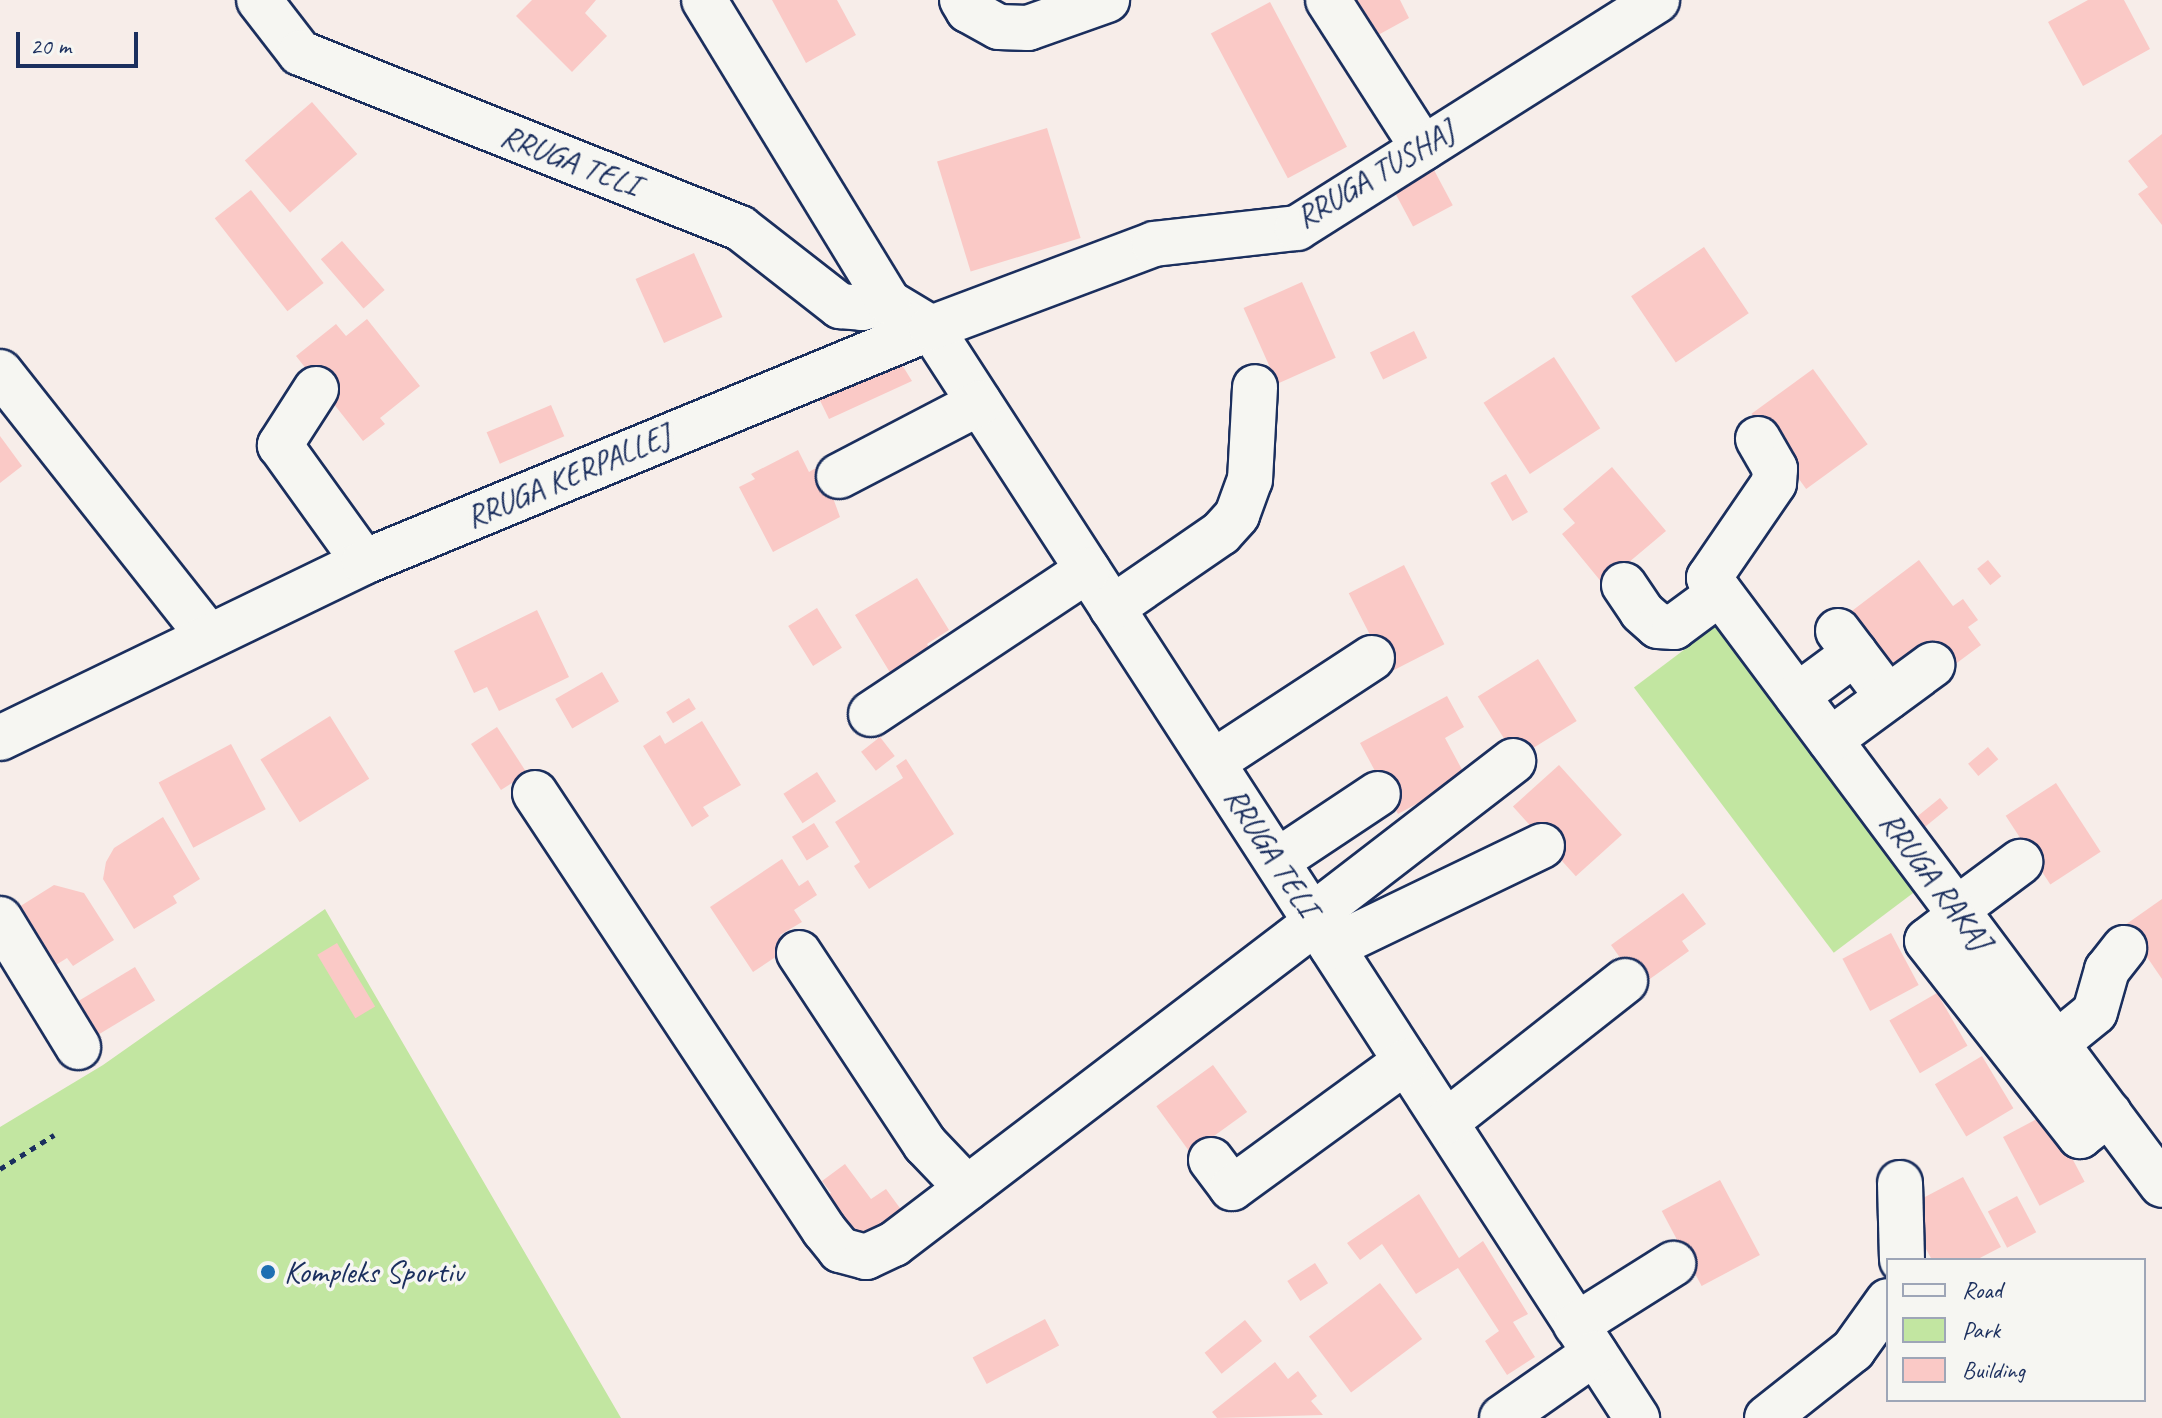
<!DOCTYPE html>
<style>
body{margin:0}
#map{position:relative;width:2162px;height:1418px;overflow:hidden;background:#f7ede9;font-family:Caveat,sans-serif}
div>[style]{position:absolute}
.green>*{inset:0;background:#c2e6a1;transform-origin:0 0}
.building>*{inset:0;background:#fac9c6;transform-origin:0 0}
.path>*{height:5px;margin-top:-2.5px;transform-origin:0;background:repeating-linear-gradient(90deg,#1b2f5e 0 6px,transparent 0 12px)}
.roads{filter:drop-shadow(2px 0 #1b2f5e) drop-shadow(-2px 0 #1b2f5e) drop-shadow(0 2px #1b2f5e) drop-shadow(0 -2px #1b2f5e)}
.minor>*{height:44px;margin:-22px;padding:0 22px;transform-origin:22px;border-radius:22px;background:#f6f6f2}
.dots>*{width:22px;height:22px;translate:-50% -50%;box-sizing:border-box;border:4px solid #f6f6f2;border-radius:50%}
span{translate:-50% -50%;white-space:nowrap;text-align:center;line-height:1.15;-webkit-text-stroke:7px #f6f6f2;paint-order:stroke}
.street-label{font-size:32px;color:#1b2f5e}
.poi-label{font-size:32px;color:#1b2f5e}
.left{translate:0 -50%;text-align:left}
.legend{position:absolute;left:1886px;top:1258px;width:260px;height:144px;box-sizing:border-box;background:#f6f6f2;border:2px solid #9ea6b7;margin:0;padding:10px 14px;list-style:none;font-size:24px;color:#1b2f5e}
.legend li{display:flex;align-items:center;gap:16px;height:40px}
.legend b{width:40px;border:2px solid #9ea6b7}
.scale{position:absolute;left:16px;top:32px;width:122px;height:36px;box-sizing:border-box;border:4px solid #1b2f5e;border-top:0;padding-left:10px;font-size:24px;line-height:28px;white-space:nowrap;color:#1b2f5e;-webkit-text-stroke:6px #f6f6f2;paint-order:stroke}
</style>
<div id="map">
<div class="green">
<i style="left:1721px;top:622px;width:332px;height:109px;rotate:53deg"></i>
<i style="clip-path:polygon(325px 909px,621px 1418px,0 1418px,0 1127px,103px 1065px)"></i>
</div>
<div class="building">
<i style="clip-path:polygon(532px 0,596px 0,585px 13px,607px 36px,572px 72px,516px 16px)"></i>
<i style="clip-path:polygon(772px 0,837px 0,856px 35px,806px 63px)"></i>
<i style="clip-path:polygon(1347px 0,1400px 0,1409px 18px,1369px 40px)"></i>
<i style="clip-path:polygon(2088px 0,2124px 0,2150px 49px,2083px 86px,2048px 22px)"></i>
<i style="left:1270px;top:2px;width:164px;height:67px;rotate:62deg"></i>
<i style="left:312px;top:102px;width:69px;height:89px;rotate:49deg"></i>
<i style="left:1047px;top:128px;width:115px;height:115px;rotate:73deg"></i>
<i style="clip-path:polygon(2162px 134px,2162px 225px,2138px 194px,2148px 187px,2128px 161px)"></i>
<i style="left:1434px;top:170px;width:40px;height:45px;rotate:62deg"></i>
<i style="left:251px;top:190px;width:118px;height:46px;rotate:52deg"></i>
<i style="left:342px;top:241px;width:65px;height:28px;rotate:49deg"></i>
<i style="left:1704px;top:247px;width:80px;height:88px;rotate:56deg"></i>
<i style="left:694px;top:253px;width:70px;height:64px;rotate:66deg"></i>
<i style="left:1302px;top:282px;width:83px;height:64px;rotate:66deg"></i>
<i style="clip-path:polygon(367px 319px,420px 386px,380px 418px,385px 424px,363px 441px,296px 356px,336px 324px,346px 336px)"></i>
<i style="left:1414px;top:331px;width:30px;height:49px;rotate:64deg"></i>
<i style="clip-path:polygon(894px 352px,912px 381px,829px 419px,812px 384px)"></i>
<i style="left:1554px;top:357px;width:85px;height:84px;rotate:57deg"></i>
<i style="left:1813px;top:369px;width:93px;height:76px;rotate:54deg"></i>
<i style="left:551px;top:405px;width:34px;height:70px;rotate:67deg"></i>
<i style="clip-path:polygon(0 436px,22px 466px,0 483px)"></i>
<i style="clip-path:polygon(798px 450px,809px 472px,821px 465px,840px 517px,773px 552px,739px 487px,755px 479px,751px 474px)"></i>
<i style="clip-path:polygon(1612px 467px,1666px 531px,1603px 584px,1562px 534px,1575px 523px,1563px 509px)"></i>
<i style="left:1506px;top:474px;width:44px;height:18px;rotate:60deg"></i>
<i style="clip-path:polygon(1919px 560px,1953px 606px,1963px 599px,1978px 620px,1968px 627px,1981px 645px,1942px 674px,1885px 689px,1836px 623px)"></i>
<i style="left:1988px;top:560px;width:21px;height:14px;rotate:51deg"></i>
<i style="left:1404px;top:565px;width:89px;height:62px;rotate:63deg"></i>
<i style="clip-path:polygon(917px 578px,949px 630px,927px 644px,937px 660px,897px 684px,855px 615px)"></i>
<i style="left:817px;top:608px;width:47px;height:34px;rotate:58deg"></i>
<i style="clip-path:polygon(537px 610px,569px 677px,499px 711px,487px 687px,474px 693px,454px 651px)"></i>
<i style="left:1538px;top:659px;width:73px;height:71px;rotate:58deg"></i>
<i style="left:602px;top:672px;width:34px;height:54px;rotate:60deg"></i>
<i style="clip-path:polygon(1447px 696px,1464px 727px,1445px 738px,1466px 777px,1398px 814px,1360px 743px)"></i>
<i style="left:689px;top:698px;width:13px;height:27px;rotate:58deg"></i>
<i style="left:330px;top:716px;width:74px;height:82px;rotate:58deg"></i>
<i style="clip-path:polygon(702px 721px,741px 785px,703px 807px,709px 816px,692px 827px,643px 746px,660px 735px,665px 744px)"></i>
<i style="left:497px;top:727px;width:55px;height:31px;rotate:57deg"></i>
<i style="left:880px;top:737px;width:24px;height:24px;rotate:52deg"></i>
<i style="left:231px;top:744px;width:74px;height:82px;rotate:62deg"></i>
<i style="left:1988px;top:747px;width:16px;height:26px;rotate:50deg"></i>
<i style="clip-path:polygon(906px 759px,954px 834px,869px 889px,854px 866px,860px 862px,835px 822px,903px 778px,896px 766px)"></i>
<i style="left:1559px;top:765px;width:94px;height:62px;rotate:48deg"></i>
<i style="left:817px;top:772px;width:35px;height:40px;rotate:57deg"></i>
<i style="left:2056px;top:783px;width:82px;height:60px;rotate:57deg"></i>
<i style="left:1940px;top:798px;width:13px;height:36px;rotate:51deg"></i>
<i style="clip-path:polygon(163px 817px,200px 879px,173px 896px,177px 903px,134px 929px,103px 879px,106px 862px,114px 848px)"></i>
<i style="left:814px;top:823px;width:28px;height:26px;rotate:58deg"></i>
<i style="clip-path:polygon(782px 859px,799px 886px,808px 880px,817px 895px,794px 910px,802px 922px,780px 935px,789px 948px,753px 972px,710px 907px)"></i>
<i style="clip-path:polygon(54px 885px,84px 893px,114px 940px,73px 966px,67px 958px,40px 975px,3px 917px)"></i>
<i style="clip-path:polygon(1683px 893px,1706px 924px,1682px 941px,1689px 951px,1640px 986px,1611px 945px)"></i>
<i style="clip-path:polygon(2162px 899px,2162px 979px,2125px 925px)"></i>
<i style="left:1891px;top:933px;width:59px;height:55px;rotate:62deg"></i>
<i style="left:337px;top:943px;width:74px;height:23px;rotate:59deg"></i>
<i style="left:135px;top:967px;width:39px;height:80px;rotate:59deg"></i>
<i style="left:1937px;top:993px;width:61px;height:55px;rotate:60deg"></i>
<i style="left:1982px;top:1056px;width:61px;height:55px;rotate:59deg"></i>
<i style="left:1213px;top:1065px;width:58px;height:70px;rotate:54deg"></i>
<i style="left:2048px;top:1113px;width:78px;height:51px;rotate:62deg"></i>
<i style="clip-path:polygon(845px 1164px,871px 1199px,886px 1189px,905px 1215px,866px 1245px,820px 1201px,831px 1193px,822px 1181px)"></i>
<i style="clip-path:polygon(1963px 1177px,2001px 1247px,1976px 1260px,1932px 1260px,1904px 1208px)"></i>
<i style="left:1720px;top:1180px;width:85px;height:66px;rotate:62deg"></i>
<i style="clip-path:polygon(1419px 1194px,1459px 1258px,1483px 1241px,1528px 1314px,1513px 1322px,1535px 1357px,1507px 1375px,1485px 1341px,1499px 1331px,1458px 1268px,1416px 1294px,1382px 1244px,1360px 1260px,1347px 1243px)"></i>
<i style="left:2017px;top:1196px;width:41px;height:33px;rotate:62deg"></i>
<i style="left:1315px;top:1263px;width:24px;height:33px;rotate:57deg"></i>
<i style="left:1380px;top:1283px;width:70px;height:89px;rotate:53deg"></i>
<i style="left:1045px;top:1319px;width:30px;height:82px;rotate:62deg"></i>
<i style="left:1245px;top:1320px;width:27px;height:52px;rotate:51deg"></i>
<i style="clip-path:polygon(1275px 1362px,1288px 1379px,1298px 1371px,1317px 1396px,1311px 1401px,1323px 1415px,1217px 1418px,1212px 1412px)"></i>
</div>
<div class="path">
<i style="left:0;top:1169px;width:64px;rotate:-32.2deg"></i>
</div>
<div class="roads">
<div class="minor">
<i style="left:259px;top:0;width:67px;rotate:52.3deg"></i>
<i style="left:300px;top:53px;width:474px;rotate:21.7deg"></i>
<i style="left:740px;top:228px;width:127px;rotate:38deg"></i>
<i style="left:840px;top:306px;width:22px;rotate:5deg"></i>
<i style="left:862px;top:308px;width:27px;rotate:-13deg"></i>
<i style="left:888px;top:302px;width:50px;rotate:31.2deg"></i>
<i style="left:931px;top:328px;width:1299px;rotate:57.07deg"></i>
<i style="left:704px;top:0;width:354px;rotate:58.6deg"></i>
<i style="left:962px;top:0;width:12px;rotate:59deg"></i>
<i style="left:968px;top:10px;width:35px;rotate:29deg"></i>
<i style="left:999px;top:27px;width:29px;rotate:2deg"></i>
<i style="left:1028px;top:28px;width:84px;rotate:-19.5deg"></i>
<i style="left:1328px;top:0;width:176px;rotate:57.3deg"></i>
<i style="left:0;top:372px;width:335px;rotate:51.7deg"></i>
<i style="left:316px;top:389px;width:67px;rotate:122.7deg"></i>
<i style="left:280px;top:445px;width:144px;rotate:54.3deg"></i>
<i style="left:1758px;top:439px;width:34px;rotate:60deg"></i>
<i style="left:1775px;top:469px;width:14px;rotate:94deg"></i>
<i style="left:1774px;top:483px;width:115px;rotate:124.4deg"></i>
<i style="left:1709px;top:578px;width:757px;rotate:53.27deg"></i>
<i style="left:839px;top:476px;width:158px;rotate:-27.5deg"></i>
<i style="left:1624px;top:585px;width:32px;rotate:56deg"></i>
<i style="left:1642px;top:612px;width:21px;rotate:41deg"></i>
<i style="left:1658px;top:626px;width:16px;rotate:4deg"></i>
<i style="left:1674px;top:627px;width:57px;rotate:-36.5deg"></i>
<i style="left:1112px;top:608px;width:132px;rotate:-34.5deg"></i>
<i style="left:1221px;top:533px;width:24px;rotate:-48deg"></i>
<i style="left:1237px;top:515px;width:37px;rotate:-70deg"></i>
<i style="left:1250px;top:480px;width:93px;rotate:-86.9deg"></i>
<i style="left:1838px;top:631px;width:83px;rotate:52.9deg"></i>
<i style="left:1797px;top:696px;width:72px;rotate:-36.6deg"></i>
<i style="left:871px;top:714px;width:260px;rotate:-33.6deg"></i>
<i style="left:0;top:738px;width:404px;rotate:-25.8deg"></i>
<i style="left:364px;top:562px;width:613px;rotate:-22.43deg"></i>
<i style="left:931px;top:328px;width:238px;rotate:-20.6deg"></i>
<i style="left:1154px;top:244px;width:144px;rotate:-6.4deg"></i>
<i style="left:1297px;top:228px;width:426px;rotate:-32.3deg"></i>
<i style="left:1830px;top:740px;width:127px;rotate:-36.3deg"></i>
<i style="left:1213px;top:762px;width:190px;rotate:-33.2deg"></i>
<i style="left:535px;top:793px;width:524px;rotate:56.52deg"></i>
<i style="left:824px;top:1230px;width:26px;rotate:51deg"></i>
<i style="left:840px;top:1250px;width:27px;rotate:15deg"></i>
<i style="left:866px;top:1257px;width:31px;rotate:-25deg"></i>
<i style="left:894px;top:1244px;width:531px;rotate:-37.34deg"></i>
<i style="left:1277px;top:861px;width:121px;rotate:-33.6deg"></i>
<i style="left:1957px;top:909px;width:79px;rotate:-36.7deg"></i>
<i style="left:1312px;top:916px;width:254px;rotate:-37.6deg"></i>
<i style="left:1960px;top:916px;width:41px;rotate:142.9deg"></i>
<i style="left:1927px;top:941px;width:248px;rotate:51.9deg"></i>
<i style="left:2080px;top:1136px;width:37px;rotate:-38deg"></i>
<i style="left:0;top:919px;width:150px;rotate:58.6deg"></i>
<i style="left:1332px;top:947px;width:233px;rotate:-25.7deg"></i>
<i style="left:799px;top:953px;width:229px;rotate:56.6deg"></i>
<i style="left:925px;top:1144px;width:61px;rotate:46.3deg"></i>
<i style="left:2035px;top:1061px;width:77px;rotate:-39.2deg"></i>
<i style="left:2095px;top:1012px;width:44px;rotate:-74.1deg"></i>
<i style="left:2107px;top:970px;width:28px;rotate:-52deg"></i>
<i style="left:1446px;top:1122px;width:228px;rotate:-38.2deg"></i>
<i style="left:1211px;top:1160px;width:35px;rotate:53deg"></i>
<i style="left:1232px;top:1188px;width:215px;rotate:-36.1deg"></i>
<i style="left:1900px;top:1183px;width:77px;rotate:88.5deg"></i>
<i style="left:1576px;top:1325px;width:115px;rotate:-32.2deg"></i>
<i style="left:1502px;top:1418px;width:113px;rotate:-35deg"></i>
<i style="left:1767px;top:1418px;width:110px;rotate:-38.3deg"></i>
<i style="left:1853px;top:1350px;width:60px;rotate:-54.5deg"></i>
</div>
</div>
<div class="dots">
<i style="left:268px;top:1272px;background:#1f6fb2"></i>
</div>
<div class="street-label">
<span style="left:570px;top:161px;rotate:21deg">RRUGA TELI</span>
<span style="left:1375px;top:175px;rotate:-31deg">RRUGA TUSHAJ</span>
<span style="left:568px;top:477px;rotate:-23deg">RRUGA KERPALLEJ</span>
<span style="left:1271px;top:852px;rotate:57deg">RRUGA TELI</span>
<span style="left:1935px;top:881px;rotate:53deg">RRUGA RAKAJ</span>
</div>
<div class="poi-label">
<span class="left" style="left:284px;top:1272px">Kompleks Sportiv</span>
</div>
<ul class="legend">
<li><b style="height:10px;background:#f6f6f2"></b>Road</li>
<li><b style="height:22px;background:#c2e6a1"></b>Park</li>
<li><b style="height:22px;background:#fac9c6"></b>Building</li>
</ul>
<div class="scale">20 m</div>
</div>
